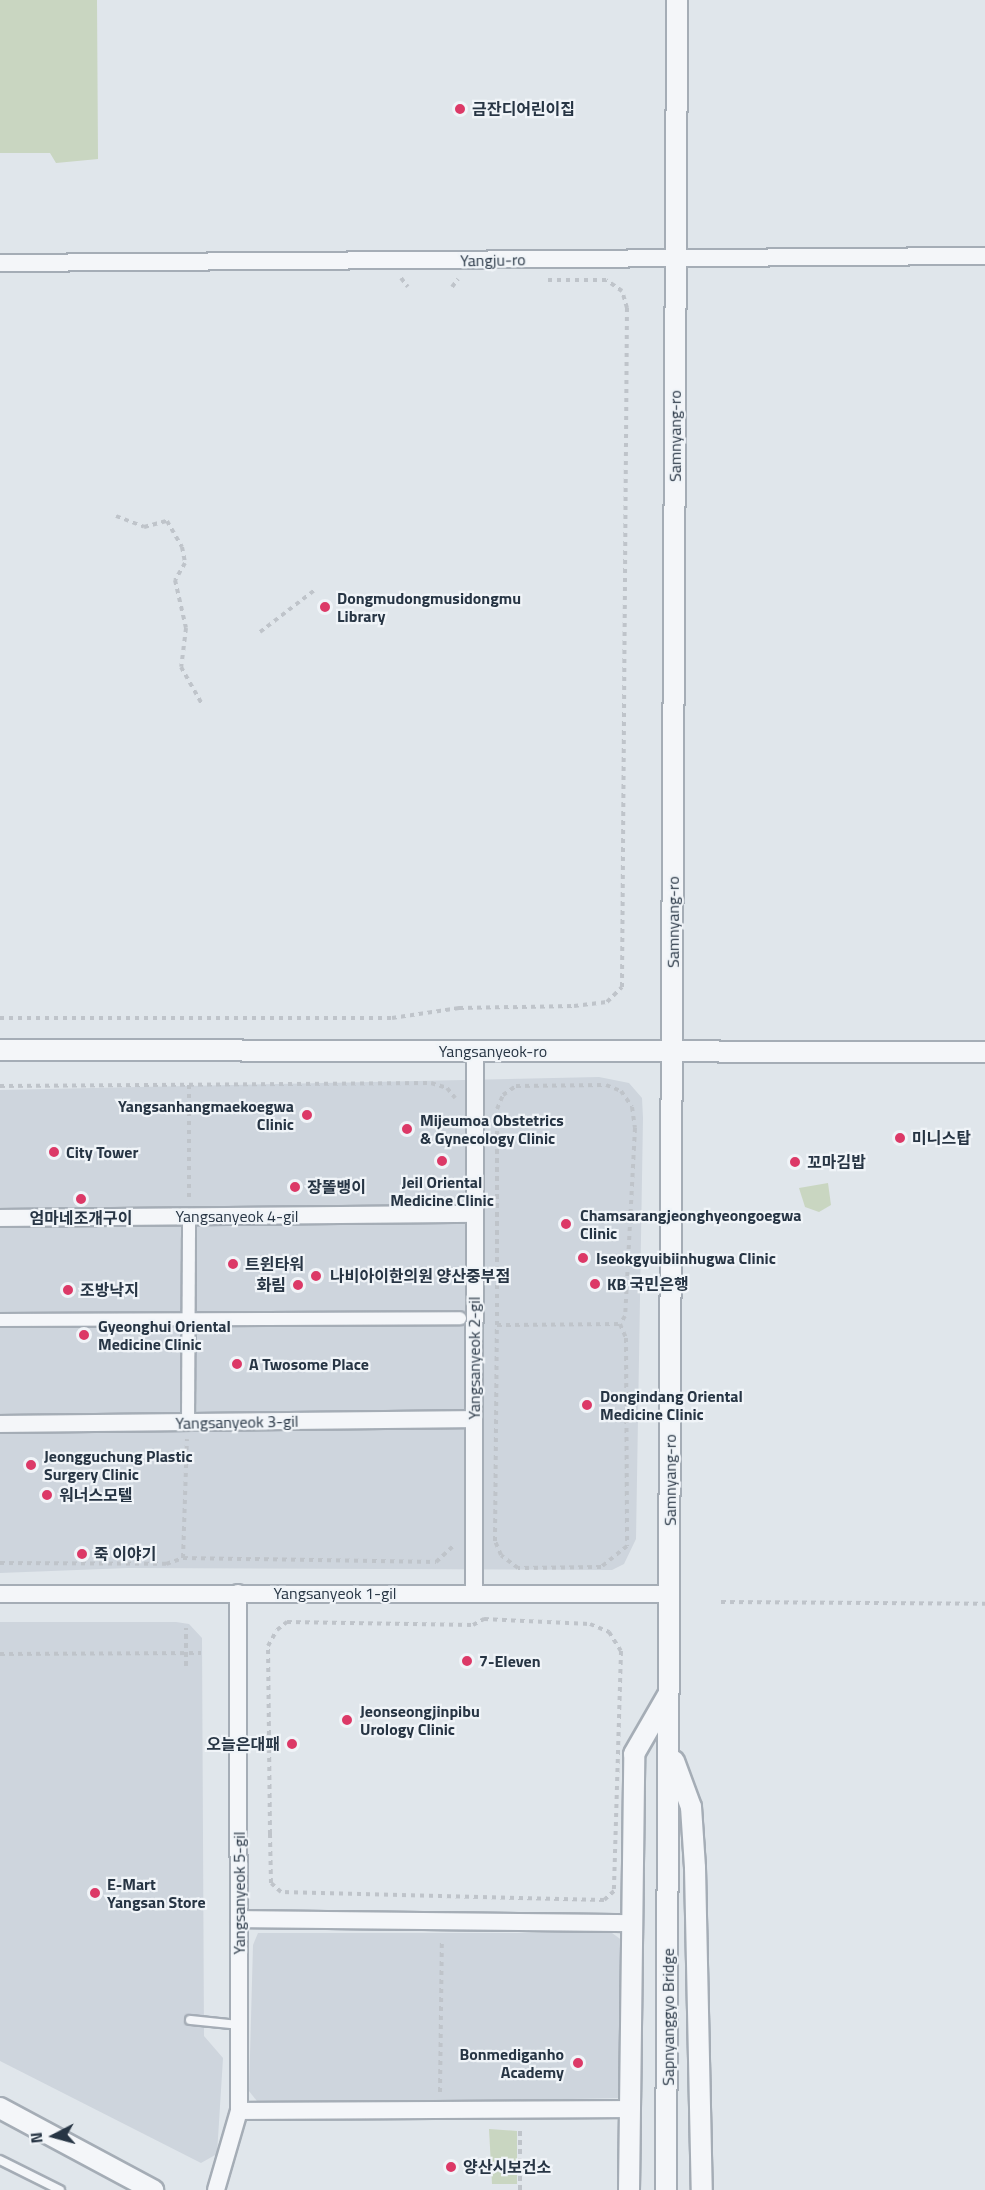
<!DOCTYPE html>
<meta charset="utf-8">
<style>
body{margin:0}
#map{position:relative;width:985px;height:2190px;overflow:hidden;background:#e0e6eb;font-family:"Titillium Web","Noto Sans KR",sans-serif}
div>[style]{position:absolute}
.built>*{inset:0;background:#ced5dd}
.green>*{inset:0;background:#c9d6c1}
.path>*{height:4px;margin-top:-2px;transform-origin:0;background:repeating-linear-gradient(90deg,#bfc4ca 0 4.5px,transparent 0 9px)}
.roads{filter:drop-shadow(2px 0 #a5adb6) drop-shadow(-2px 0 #a5adb6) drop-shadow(0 2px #a5adb6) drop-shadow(0 -2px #a5adb6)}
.service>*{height:8px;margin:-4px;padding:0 4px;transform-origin:4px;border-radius:4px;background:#f4f6f9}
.pedestrian>*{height:12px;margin:-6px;padding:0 6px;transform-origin:6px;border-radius:6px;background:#f4f6f9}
.minor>*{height:16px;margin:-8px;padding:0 8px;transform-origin:8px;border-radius:8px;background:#f4f6f9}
.tertiary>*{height:20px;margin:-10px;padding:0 10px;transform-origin:10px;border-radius:10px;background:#f4f6f9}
.dots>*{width:16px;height:16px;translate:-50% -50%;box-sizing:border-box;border:3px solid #f0f4f8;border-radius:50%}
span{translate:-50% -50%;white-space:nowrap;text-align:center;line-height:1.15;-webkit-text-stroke:4.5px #f0f4f8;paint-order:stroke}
.poi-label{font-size:16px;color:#273544;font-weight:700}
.left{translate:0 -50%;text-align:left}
.right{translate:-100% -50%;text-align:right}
.street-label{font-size:16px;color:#273544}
.north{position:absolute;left:24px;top:2106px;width:60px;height:60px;-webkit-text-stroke:4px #f0f4f8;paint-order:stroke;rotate:264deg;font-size:16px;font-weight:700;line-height:24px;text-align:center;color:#273544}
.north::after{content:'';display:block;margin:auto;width:21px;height:27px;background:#273544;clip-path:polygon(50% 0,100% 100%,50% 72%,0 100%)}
</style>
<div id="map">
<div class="built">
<i style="clip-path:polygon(599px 1077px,629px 1083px,642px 1098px,643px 1118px,636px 1539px,624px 1564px,612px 1570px,128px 1568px,0 1573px,0 1090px)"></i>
<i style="clip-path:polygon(0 1622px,176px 1622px,189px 1624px,202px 1638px,204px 2036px,223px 2058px,217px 2154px,201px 2163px,0 2061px)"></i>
<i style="clip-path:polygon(258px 1933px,612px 1933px,623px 1941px,622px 2098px,260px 2105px,249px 2091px,253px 1945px)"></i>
</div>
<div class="green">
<i style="clip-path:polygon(0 0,97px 0,98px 159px,56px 163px,50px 153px,0 153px)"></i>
<i style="clip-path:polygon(828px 1183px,831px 1205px,819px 1212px,805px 1207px,799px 1188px)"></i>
<i style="clip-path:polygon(489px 2129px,517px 2131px,517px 2184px,492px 2184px)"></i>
</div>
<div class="path">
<i style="left:401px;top:278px;width:11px;rotate:52deg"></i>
<i style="left:452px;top:287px;width:10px;rotate:-53deg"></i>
<i style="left:116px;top:516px;width:30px;rotate:21deg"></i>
<i style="left:144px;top:527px;width:24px;rotate:-15deg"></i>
<i style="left:167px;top:521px;width:30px;rotate:60deg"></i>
<i style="left:182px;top:547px;width:16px;rotate:79deg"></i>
<i style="left:185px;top:563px;width:20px;rotate:120deg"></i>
<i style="left:175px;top:580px;width:49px;rotate:77.1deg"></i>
<i style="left:186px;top:628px;width:39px;rotate:97deg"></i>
<i style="left:181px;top:667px;width:43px;rotate:60.4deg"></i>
<i style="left:260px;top:632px;width:71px;rotate:-37.5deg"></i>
<i style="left:0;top:1018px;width:392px"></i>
<i style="left:392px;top:1018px;width:68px;rotate:-8.5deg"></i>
<i style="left:459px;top:1008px;width:115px;rotate:-1deg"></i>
<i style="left:574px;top:1006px;width:33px;rotate:-7deg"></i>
<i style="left:607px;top:1002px;width:21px;rotate:-45deg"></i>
<i style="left:622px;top:987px;width:679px;rotate:-89.58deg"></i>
<i style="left:627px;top:308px;width:18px;rotate:-106deg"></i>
<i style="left:622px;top:291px;width:19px;rotate:-145deg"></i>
<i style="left:606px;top:280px;width:63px;rotate:180deg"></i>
<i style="left:189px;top:1085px;width:116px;rotate:90deg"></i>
<i style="left:0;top:1086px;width:431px;rotate:-0.4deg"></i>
<i style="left:431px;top:1083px;width:17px;rotate:17deg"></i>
<i style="left:447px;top:1088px;width:13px;rotate:51deg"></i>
<i style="left:620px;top:1324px;width:15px;rotate:67deg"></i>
<i style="left:626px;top:1338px;width:208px;rotate:89.7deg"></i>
<i style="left:627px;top:1546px;width:33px;rotate:141deg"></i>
<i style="left:601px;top:1567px;width:83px;rotate:179.3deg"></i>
<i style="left:518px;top:1568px;width:21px;rotate:-143deg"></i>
<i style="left:501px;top:1555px;width:15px;rotate:-113deg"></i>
<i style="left:495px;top:1541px;width:216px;rotate:-89.5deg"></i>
<i style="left:497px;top:1325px;width:123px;rotate:-0.5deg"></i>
<i style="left:497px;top:1325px;width:216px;rotate:-90deg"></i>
<i style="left:497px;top:1109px;width:15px;rotate:-67deg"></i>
<i style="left:503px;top:1095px;width:16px;rotate:-35deg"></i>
<i style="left:516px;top:1086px;width:90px;rotate:-0.6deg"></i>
<i style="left:606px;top:1085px;width:16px;rotate:22deg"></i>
<i style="left:621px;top:1091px;width:19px;rotate:55deg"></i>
<i style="left:632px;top:1107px;width:21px;rotate:82deg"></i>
<i style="left:635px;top:1128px;width:188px;rotate:93deg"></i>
<i style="left:625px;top:1316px;width:9px;rotate:122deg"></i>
<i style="left:183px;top:1558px;width:119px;rotate:-88.1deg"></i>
<i style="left:0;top:1563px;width:166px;rotate:0.3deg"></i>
<i style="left:166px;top:1564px;width:18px;rotate:-19deg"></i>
<i style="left:183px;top:1558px;width:253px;rotate:0.9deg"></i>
<i style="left:436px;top:1562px;width:25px;rotate:-43deg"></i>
<i style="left:721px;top:1602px;width:264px;rotate:0.4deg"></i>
<i style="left:484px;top:1619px;width:106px;rotate:2.7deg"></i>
<i style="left:590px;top:1624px;width:21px;rotate:23deg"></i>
<i style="left:609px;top:1632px;width:22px;rotate:58deg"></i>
<i style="left:621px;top:1651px;width:240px;rotate:91.7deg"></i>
<i style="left:614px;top:1891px;width:13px;rotate:138deg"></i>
<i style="left:604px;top:1900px;width:323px;rotate:-178.6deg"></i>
<i style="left:281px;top:1892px;width:13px;rotate:-138deg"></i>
<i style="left:271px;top:1883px;width:49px;rotate:-91.2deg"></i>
<i style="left:270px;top:1834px;width:188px;rotate:-90.6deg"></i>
<i style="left:268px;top:1646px;width:18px;rotate:-61deg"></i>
<i style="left:277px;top:1630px;width:13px;rotate:-39deg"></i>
<i style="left:287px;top:1622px;width:186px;rotate:0.9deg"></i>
<i style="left:473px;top:1625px;width:13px;rotate:-29deg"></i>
<i style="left:0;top:1654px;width:201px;rotate:-0.3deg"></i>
<i style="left:186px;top:1666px;width:38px;rotate:-90deg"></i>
<i style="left:440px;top:2092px;width:153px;rotate:-89.3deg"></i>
<i style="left:520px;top:2190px;width:63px;rotate:-90deg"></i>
</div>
<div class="roads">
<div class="service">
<i style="left:190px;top:2020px;width:49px;rotate:5.8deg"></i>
<i style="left:0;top:2160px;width:67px;rotate:26.6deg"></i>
</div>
<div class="pedestrian">
<i style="left:0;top:1320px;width:460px;rotate:-0.2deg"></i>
<i style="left:188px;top:1423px;width:207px;rotate:-89.7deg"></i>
</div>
<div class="minor">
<i style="left:0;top:263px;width:985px;rotate:-0.41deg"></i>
<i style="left:0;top:1218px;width:475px;rotate:-0.5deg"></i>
<i style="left:0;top:1424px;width:474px;rotate:-0.6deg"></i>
<i style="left:474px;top:1593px;width:542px;rotate:-89.89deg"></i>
<i style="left:0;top:1594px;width:670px"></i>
<i style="left:239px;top:1919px;width:392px;rotate:0.6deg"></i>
<i style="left:239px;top:2111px;width:391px;rotate:-0.3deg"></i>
<i style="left:216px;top:2190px;width:82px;rotate:-73.8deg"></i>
<i style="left:239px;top:2111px;width:518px;rotate:-90.11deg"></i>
</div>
<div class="tertiary">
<i style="left:0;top:1050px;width:985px;rotate:0.12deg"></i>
<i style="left:674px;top:1761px;width:49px;rotate:69.7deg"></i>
<i style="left:691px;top:1807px;width:61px;rotate:86.2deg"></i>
<i style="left:695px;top:1868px;width:322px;rotate:88.8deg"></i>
<i style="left:0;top:2108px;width:174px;rotate:28.2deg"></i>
<i style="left:629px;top:2190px;width:436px;rotate:-89.3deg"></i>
<i style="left:634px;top:1754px;width:68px;rotate:-60deg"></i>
<i style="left:666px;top:2190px;width:2190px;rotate:-89.71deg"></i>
</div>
</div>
<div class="dots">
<i style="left:460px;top:109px;background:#dc3967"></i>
<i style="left:325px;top:607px;background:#dc3967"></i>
<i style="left:307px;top:1115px;background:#dc3967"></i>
<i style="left:407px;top:1129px;background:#dc3967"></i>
<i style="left:900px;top:1138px;background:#dc3967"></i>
<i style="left:54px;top:1152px;background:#dc3967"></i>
<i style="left:442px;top:1161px;background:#dc3967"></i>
<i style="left:795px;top:1162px;background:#dc3967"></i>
<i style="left:295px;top:1187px;background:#dc3967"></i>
<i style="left:81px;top:1199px;background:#dc3967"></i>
<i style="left:566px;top:1224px;background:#dc3967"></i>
<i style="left:583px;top:1258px;background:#dc3967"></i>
<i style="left:233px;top:1264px;background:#dc3967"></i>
<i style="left:316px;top:1276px;background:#dc3967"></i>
<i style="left:595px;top:1284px;background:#dc3967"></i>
<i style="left:298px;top:1285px;background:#dc3967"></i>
<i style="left:68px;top:1290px;background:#dc3967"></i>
<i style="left:84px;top:1335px;background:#dc3967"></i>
<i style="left:237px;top:1364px;background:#dc3967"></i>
<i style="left:587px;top:1405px;background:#dc3967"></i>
<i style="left:31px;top:1465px;background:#dc3967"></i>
<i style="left:47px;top:1495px;background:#dc3967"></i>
<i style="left:82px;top:1554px;background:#dc3967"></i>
<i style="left:467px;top:1661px;background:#dc3967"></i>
<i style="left:347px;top:1720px;background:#dc3967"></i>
<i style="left:292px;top:1744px;background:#dc3967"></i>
<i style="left:95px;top:1893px;background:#dc3967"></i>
<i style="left:578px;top:2063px;background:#dc3967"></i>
<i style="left:451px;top:2167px;background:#dc3967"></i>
</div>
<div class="poi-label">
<span class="left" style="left:472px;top:109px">금잔디어린이집</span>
<span class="left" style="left:337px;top:607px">Dongmudongmusidongmu<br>Library</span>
<span class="right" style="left:294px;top:1115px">Yangsanhangmaekoegwa<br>Clinic</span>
<span class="left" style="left:420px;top:1129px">Mijeumoa Obstetrics<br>&amp; Gynecology Clinic</span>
<span class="left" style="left:912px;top:1138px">미니스탑</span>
<span class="left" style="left:66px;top:1152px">City Tower</span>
<span class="left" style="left:807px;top:1162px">꼬마김밥</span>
<span style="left:442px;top:1191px">Jeil Oriental<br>Medicine Clinic</span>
<span class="left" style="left:307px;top:1187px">장똘뱅이</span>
<span class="left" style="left:580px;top:1224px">Chamsarangjeonghyeongoegwa<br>Clinic</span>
<span style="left:81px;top:1218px">엄마네조개구이</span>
<span class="left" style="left:596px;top:1258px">Iseokgyuibiinhugwa Clinic</span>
<span class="left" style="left:245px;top:1264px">트윈타워</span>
<span class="left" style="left:330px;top:1276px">나비아이한의원 양산중부점</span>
<span class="left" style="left:607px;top:1284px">KB 국민은행</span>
<span class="right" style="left:286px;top:1285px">화림</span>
<span class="left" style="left:80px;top:1290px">조방낙지</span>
<span class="left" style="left:98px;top:1335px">Gyeonghui Oriental<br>Medicine Clinic</span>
<span class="left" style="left:249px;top:1364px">A Twosome Place</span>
<span class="left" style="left:600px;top:1405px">Dongindang Oriental<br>Medicine Clinic</span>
<span class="left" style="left:44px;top:1465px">Jeongguchung Plastic<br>Surgery Clinic</span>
<span class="left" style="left:59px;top:1495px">워너스모텔</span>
<span class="left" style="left:94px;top:1554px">죽 이야기</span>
<span class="left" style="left:479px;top:1661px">7-Eleven</span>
<span class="left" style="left:360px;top:1720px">Jeonseongjinpibu<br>Urology Clinic</span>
<span class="right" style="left:280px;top:1744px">오늘은대패</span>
<span class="left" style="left:107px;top:1893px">E-Mart<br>Yangsan Store</span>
<span class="right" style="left:564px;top:2063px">Bonmediganho<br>Academy</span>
<span class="left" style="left:463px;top:2167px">양산시보건소</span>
</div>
<div class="street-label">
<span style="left:493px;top:260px;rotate:-1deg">Yangju-ro</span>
<span style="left:675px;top:436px;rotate:-90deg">Samnyang-ro</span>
<span style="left:673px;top:922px;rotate:-90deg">Samnyang-ro</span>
<span style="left:493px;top:1051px">Yangsanyeok-ro</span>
<span style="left:237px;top:1216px">Yangsanyeok 4-gil</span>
<span style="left:474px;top:1358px;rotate:-90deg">Yangsanyeok 2-gil</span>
<span style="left:237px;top:1422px;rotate:-1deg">Yangsanyeok 3-gil</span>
<span style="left:670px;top:1480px;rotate:-90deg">Samnyang-ro</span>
<span style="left:335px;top:1593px">Yangsanyeok 1-gil</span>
<span style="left:239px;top:1893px;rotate:-90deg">Yangsanyeok 5-gil</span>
<span style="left:668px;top:2017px;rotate:-90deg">Sapnyanggyo Bridge</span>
</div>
<div class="north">N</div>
</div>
